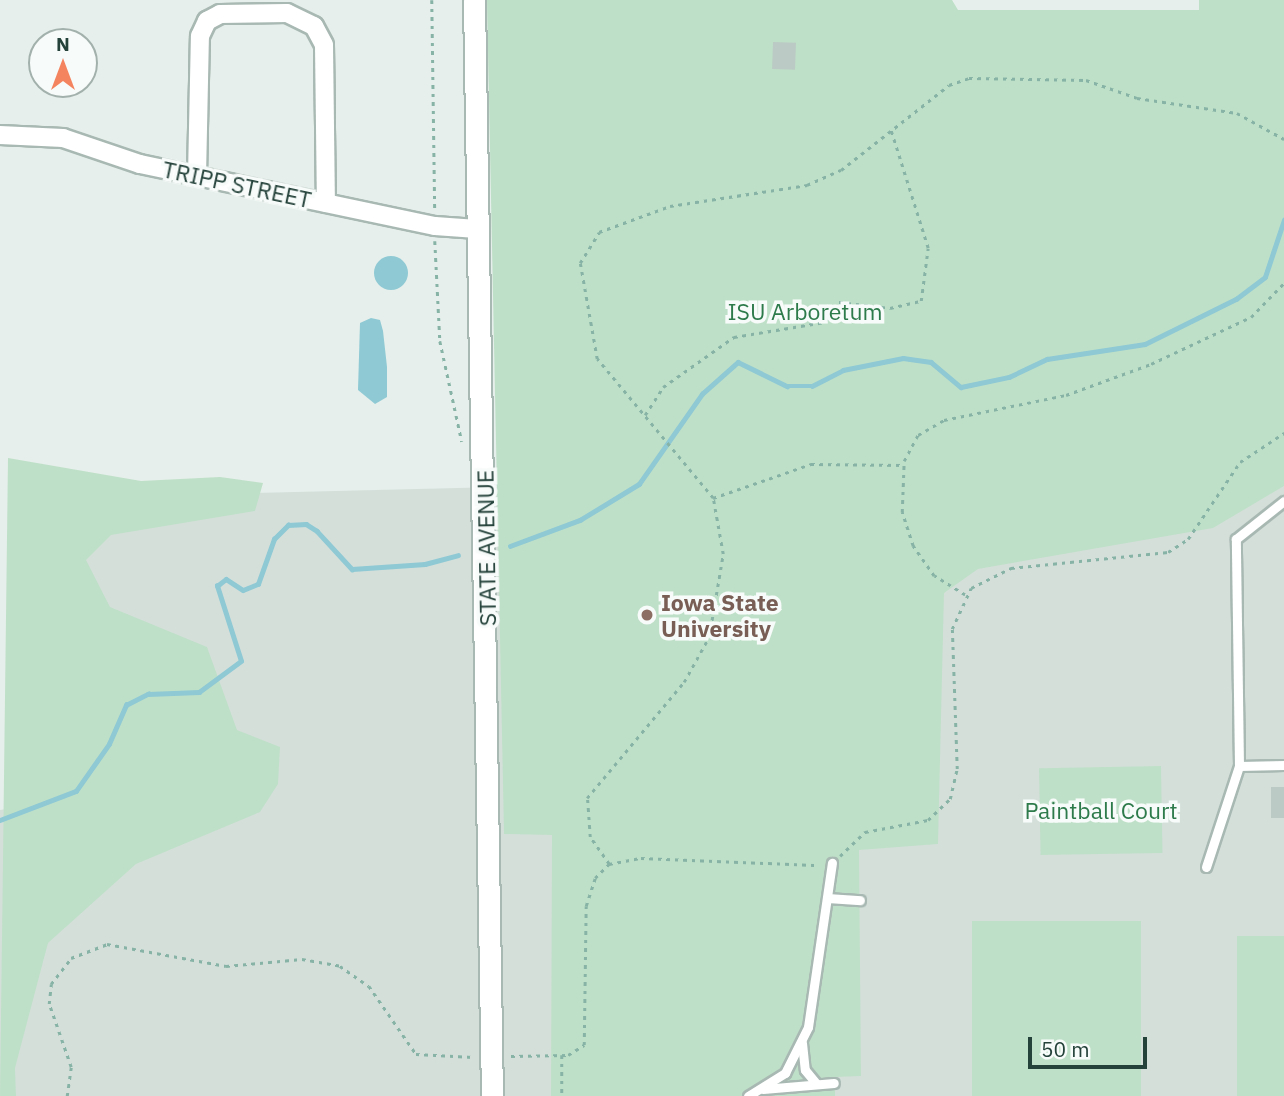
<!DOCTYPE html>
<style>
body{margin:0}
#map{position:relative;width:1284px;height:1096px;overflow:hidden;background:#e6efeb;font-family:"IBM Plex Sans",sans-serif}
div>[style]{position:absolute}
.built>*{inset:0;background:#d4dfda}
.green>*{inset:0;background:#bfe0c8;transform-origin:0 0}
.water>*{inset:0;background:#8ec9d4}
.round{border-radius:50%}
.stream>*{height:4.5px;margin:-2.25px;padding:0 2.25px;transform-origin:2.25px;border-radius:2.25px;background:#8ec9d4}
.building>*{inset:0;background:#bbcac4;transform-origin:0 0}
.path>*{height:2.5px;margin-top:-1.25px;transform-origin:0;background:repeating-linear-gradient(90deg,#86b3a5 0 3.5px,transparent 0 8.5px)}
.roads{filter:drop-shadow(2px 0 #a8b8b2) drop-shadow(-2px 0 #a8b8b2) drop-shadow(0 2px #a8b8b2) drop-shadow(0 -2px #a8b8b2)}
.lane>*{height:9px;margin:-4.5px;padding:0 4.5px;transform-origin:4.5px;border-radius:4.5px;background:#fff}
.street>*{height:18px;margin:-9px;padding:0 9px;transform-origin:9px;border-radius:9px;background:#fff}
.secondary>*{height:21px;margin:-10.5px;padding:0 10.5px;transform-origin:10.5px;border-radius:10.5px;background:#fff}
.dots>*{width:19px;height:19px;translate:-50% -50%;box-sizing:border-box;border:4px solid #f7fbf9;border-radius:50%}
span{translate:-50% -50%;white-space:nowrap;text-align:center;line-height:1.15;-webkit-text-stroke:7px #f7fbf9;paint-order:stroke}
.street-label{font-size:23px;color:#24423a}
.park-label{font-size:23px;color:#2d7a4b}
.education-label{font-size:23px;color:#785e54;font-weight:700}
.left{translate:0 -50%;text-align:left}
.north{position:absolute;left:28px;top:28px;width:70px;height:70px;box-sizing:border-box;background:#f7fbf9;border:2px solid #a3b1ad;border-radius:50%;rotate:0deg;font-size:19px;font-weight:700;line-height:28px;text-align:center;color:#24423a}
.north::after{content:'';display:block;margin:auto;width:24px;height:32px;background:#f4845f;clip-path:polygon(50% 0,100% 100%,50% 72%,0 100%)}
.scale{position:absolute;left:1028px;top:1037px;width:119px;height:32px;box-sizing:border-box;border:4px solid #24423a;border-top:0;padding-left:9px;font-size:21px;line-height:24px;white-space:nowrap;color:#24423a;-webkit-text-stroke:5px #f7fbf9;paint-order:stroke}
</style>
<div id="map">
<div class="built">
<i style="clip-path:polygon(487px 0,952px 0,952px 30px,1200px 31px,1284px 0,1284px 1096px,0 1096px,0 810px,6px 809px,12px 499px,498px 487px)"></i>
</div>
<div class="green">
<i style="clip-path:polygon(487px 0,952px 0,958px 10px,1199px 10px,1199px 0,1284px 0,1284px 486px,1213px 528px,978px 569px,944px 593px,938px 844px,859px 850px,861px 1076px,835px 1077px,835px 1096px,551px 1096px,552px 835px,504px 834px)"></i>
<i style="clip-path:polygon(8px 458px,141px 481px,220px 477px,263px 483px,255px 511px,111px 535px,86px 560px,110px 607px,207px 647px,237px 730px,280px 747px,278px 784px,260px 812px,136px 864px,48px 943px,15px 1068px,16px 1096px,0 1096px)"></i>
<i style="left:1161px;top:766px;width:87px;height:122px;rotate:89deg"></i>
<i style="left:972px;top:921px;width:169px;height:175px"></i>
<i style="left:1237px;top:936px;width:47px;height:160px"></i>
</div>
<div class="water">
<i class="round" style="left:374px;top:256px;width:34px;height:34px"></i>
<i style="clip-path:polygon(371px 318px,380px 320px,383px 331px,387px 367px,387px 397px,375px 404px,358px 390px,360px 323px)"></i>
</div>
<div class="stream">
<i style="left:510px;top:546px;width:75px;rotate:-20.4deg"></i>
<i style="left:580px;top:520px;width:69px;rotate:-31.4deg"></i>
<i style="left:639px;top:484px;width:110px;rotate:-55deg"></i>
<i style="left:702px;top:394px;width:48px;rotate:-41.6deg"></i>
<i style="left:738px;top:362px;width:55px;rotate:26.1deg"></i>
<i style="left:787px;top:386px;width:25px"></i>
<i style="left:812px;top:386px;width:35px;rotate:-27deg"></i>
<i style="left:843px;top:370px;width:61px;rotate:-11.3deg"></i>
<i style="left:903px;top:358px;width:28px;rotate:8deg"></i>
<i style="left:931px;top:362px;width:39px;rotate:40deg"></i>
<i style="left:961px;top:387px;width:49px;rotate:-11.8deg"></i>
<i style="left:1009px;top:377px;width:42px;rotate:-25.3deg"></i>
<i style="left:1047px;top:359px;width:99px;rotate:-8.7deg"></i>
<i style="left:1145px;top:344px;width:102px;rotate:-26.3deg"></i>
<i style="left:1236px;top:299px;width:36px;rotate:-37deg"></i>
<i style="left:1265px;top:277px;width:60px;rotate:-71.6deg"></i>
<i style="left:0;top:820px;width:81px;rotate:-20.9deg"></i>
<i style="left:76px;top:791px;width:57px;rotate:-54.9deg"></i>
<i style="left:109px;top:744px;width:43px;rotate:-66.4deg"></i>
<i style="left:126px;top:705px;width:25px;rotate:-27deg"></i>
<i style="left:148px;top:694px;width:51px;rotate:-2.2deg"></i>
<i style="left:199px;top:692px;width:52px;rotate:-36.4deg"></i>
<i style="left:241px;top:661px;width:79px;rotate:-107.7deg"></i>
<i style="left:217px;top:586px;width:11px;rotate:-38deg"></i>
<i style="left:226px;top:579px;width:20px;rotate:33deg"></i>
<i style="left:243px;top:590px;width:16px;rotate:-22deg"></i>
<i style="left:258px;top:584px;width:48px;rotate:-70.4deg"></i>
<i style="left:274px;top:539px;width:20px;rotate:-45deg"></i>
<i style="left:288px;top:525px;width:18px;rotate:-3deg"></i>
<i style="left:306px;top:524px;width:13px;rotate:32deg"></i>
<i style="left:317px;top:531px;width:52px;rotate:47.4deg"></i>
<i style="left:352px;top:569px;width:73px;rotate:-3.9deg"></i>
<i style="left:425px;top:564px;width:34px;rotate:-15deg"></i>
</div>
<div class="building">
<i style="left:773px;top:42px;width:23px;height:27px;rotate:2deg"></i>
<i style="left:1271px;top:787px;width:13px;height:31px"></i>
</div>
<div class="path">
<i style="left:432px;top:0;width:210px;rotate:89.2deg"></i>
<i style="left:435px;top:241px;width:100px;rotate:87.1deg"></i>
<i style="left:440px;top:341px;width:103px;rotate:77.7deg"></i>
<i style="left:645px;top:415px;width:33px;rotate:-57deg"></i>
<i style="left:663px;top:387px;width:87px;rotate:-35.2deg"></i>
<i style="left:734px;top:337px;width:92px;rotate:-9.4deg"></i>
<i style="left:825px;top:322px;width:24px;rotate:-55deg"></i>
<i style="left:839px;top:302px;width:51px;rotate:6.7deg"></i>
<i style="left:890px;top:308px;width:32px;rotate:-13deg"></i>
<i style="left:921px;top:301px;width:53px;rotate:-82.5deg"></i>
<i style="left:928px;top:248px;width:123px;rotate:-107.5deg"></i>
<i style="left:713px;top:498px;width:104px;rotate:-19.1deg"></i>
<i style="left:811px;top:464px;width:92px;rotate:0.6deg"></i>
<i style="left:965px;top:595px;width:36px;rotate:-148deg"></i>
<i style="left:934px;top:576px;width:37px;rotate:-125deg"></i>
<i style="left:913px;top:546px;width:36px;rotate:-108deg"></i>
<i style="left:902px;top:512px;width:51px;rotate:-87.8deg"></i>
<i style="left:904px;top:461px;width:30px;rotate:-62deg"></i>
<i style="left:918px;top:435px;width:30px;rotate:-30deg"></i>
<i style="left:944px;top:420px;width:125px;rotate:-11.6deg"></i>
<i style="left:1066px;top:395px;width:90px;rotate:-20deg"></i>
<i style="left:1151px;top:364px;width:110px;rotate:-25.2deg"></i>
<i style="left:1251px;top:317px;width:47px;rotate:-45.9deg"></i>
<i style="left:840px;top:856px;width:35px;rotate:-44deg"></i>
<i style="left:865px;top:832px;width:64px;rotate:-10.8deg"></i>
<i style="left:928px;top:820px;width:30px;rotate:-44deg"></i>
<i style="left:950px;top:799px;width:31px;rotate:-77deg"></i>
<i style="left:957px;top:769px;width:140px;rotate:-92deg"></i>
<i style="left:952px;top:629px;width:45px;rotate:-65.1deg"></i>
<i style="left:971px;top:588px;width:45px;rotate:-26.6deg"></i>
<i style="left:1011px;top:568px;width:158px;rotate:-5.8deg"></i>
<i style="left:1168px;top:552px;width:24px;rotate:-33deg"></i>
<i style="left:1188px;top:539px;width:93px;rotate:-56deg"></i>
<i style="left:1240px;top:462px;width:53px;rotate:-33.4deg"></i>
<i style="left:609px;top:864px;width:33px;rotate:-125deg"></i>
<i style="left:590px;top:837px;width:39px;rotate:-94deg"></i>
<i style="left:587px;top:798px;width:151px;rotate:-50.1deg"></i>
<i style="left:684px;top:682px;width:51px;rotate:-60.9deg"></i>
<i style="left:709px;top:637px;width:84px;rotate:-80.4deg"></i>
<i style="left:723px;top:554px;width:57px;rotate:-100.1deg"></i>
<i style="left:713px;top:498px;width:181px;rotate:-129.8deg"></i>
<i style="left:597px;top:359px;width:97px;rotate:-100deg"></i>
<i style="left:580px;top:263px;width:36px;rotate:-58deg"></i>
<i style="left:599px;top:232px;width:76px;rotate:-20.1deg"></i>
<i style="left:670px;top:206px;width:139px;rotate:-8.7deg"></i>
<i style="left:807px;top:185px;width:37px;rotate:-24deg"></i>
<i style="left:841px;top:170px;width:137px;rotate:-38.2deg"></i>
<i style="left:949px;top:85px;width:21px;rotate:-19deg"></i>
<i style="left:969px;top:78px;width:117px;rotate:1deg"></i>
<i style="left:1086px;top:80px;width:54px;rotate:19.4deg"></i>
<i style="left:1137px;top:98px;width:101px;rotate:8.5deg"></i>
<i style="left:1237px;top:113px;width:54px;rotate:29deg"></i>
<i style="left:562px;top:1055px;width:41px;rotate:90deg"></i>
<i style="left:511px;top:1056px;width:57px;rotate:-1deg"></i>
<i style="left:568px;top:1055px;width:19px;rotate:-32deg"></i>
<i style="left:584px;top:1045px;width:139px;rotate:-89.2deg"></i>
<i style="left:586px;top:906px;width:29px;rotate:-72deg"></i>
<i style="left:595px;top:878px;width:20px;rotate:-45deg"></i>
<i style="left:609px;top:864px;width:33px;rotate:-11deg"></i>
<i style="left:641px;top:858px;width:178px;rotate:2.3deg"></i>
<i style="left:67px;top:1096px;width:29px;rotate:-82deg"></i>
<i style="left:71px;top:1067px;width:67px;rotate:-109.2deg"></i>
<i style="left:49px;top:1004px;width:20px;rotate:-84deg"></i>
<i style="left:51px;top:984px;width:33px;rotate:-52deg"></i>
<i style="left:71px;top:958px;width:39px;rotate:-21deg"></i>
<i style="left:107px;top:944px;width:121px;rotate:10.5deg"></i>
<i style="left:226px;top:966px;width:76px;rotate:-5.3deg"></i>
<i style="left:302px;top:959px;width:39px;rotate:10deg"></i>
<i style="left:340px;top:966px;width:35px;rotate:35deg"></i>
<i style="left:369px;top:986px;width:83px;rotate:55.3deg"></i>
<i style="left:416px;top:1054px;width:57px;rotate:3deg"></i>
</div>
<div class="roads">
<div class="lane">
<i style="left:1239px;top:766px;width:45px;rotate:-1.3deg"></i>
<i style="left:1206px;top:867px;width:106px;rotate:-71.9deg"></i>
<i style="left:1239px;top:766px;width:227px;rotate:-90.8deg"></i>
<i style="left:1236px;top:539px;width:61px;rotate:-38.4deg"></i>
<i style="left:828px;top:898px;width:32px;rotate:4deg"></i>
<i style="left:802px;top:1043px;width:27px;rotate:84deg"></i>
<i style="left:805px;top:1070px;width:17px;rotate:50deg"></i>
<i style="left:763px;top:1089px;width:71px;rotate:-4.8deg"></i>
<i style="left:748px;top:1096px;width:44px;rotate:-31.9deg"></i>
<i style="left:785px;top:1073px;width:51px;rotate:-63.4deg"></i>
<i style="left:808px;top:1027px;width:166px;rotate:-81.7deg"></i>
</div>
<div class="street">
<i style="left:0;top:135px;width:63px;rotate:2.7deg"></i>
<i style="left:63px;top:138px;width:81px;rotate:18.7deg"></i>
<i style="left:140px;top:164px;width:301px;rotate:11.9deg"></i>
<i style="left:435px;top:226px;width:42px;rotate:4.1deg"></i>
<i style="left:197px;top:176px;width:140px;rotate:-88.8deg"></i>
<i style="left:200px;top:36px;width:17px;rotate:-65deg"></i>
<i style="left:207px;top:21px;width:15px;rotate:-28deg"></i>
<i style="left:220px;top:14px;width:67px;rotate:-0.9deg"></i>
<i style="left:287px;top:13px;width:30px;rotate:26deg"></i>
<i style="left:314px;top:26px;width:21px;rotate:62deg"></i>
<i style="left:324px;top:45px;width:158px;rotate:89.3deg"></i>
</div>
<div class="secondary">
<i style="left:474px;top:0;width:1096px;rotate:89.06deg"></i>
</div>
</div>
<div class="dots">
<i style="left:647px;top:615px;background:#8d6e63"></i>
</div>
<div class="street-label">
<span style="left:237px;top:184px;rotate:12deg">TRIPP STREET</span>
<span style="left:486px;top:548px;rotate:-91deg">STATE AVENUE</span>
</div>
<div class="park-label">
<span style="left:805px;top:311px">ISU Arboretum</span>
<span style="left:1101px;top:810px">Paintball Court</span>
</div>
<div class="education-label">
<span class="left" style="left:661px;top:615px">Iowa State<br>University</span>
</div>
<div class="north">N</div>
<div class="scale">50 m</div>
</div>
